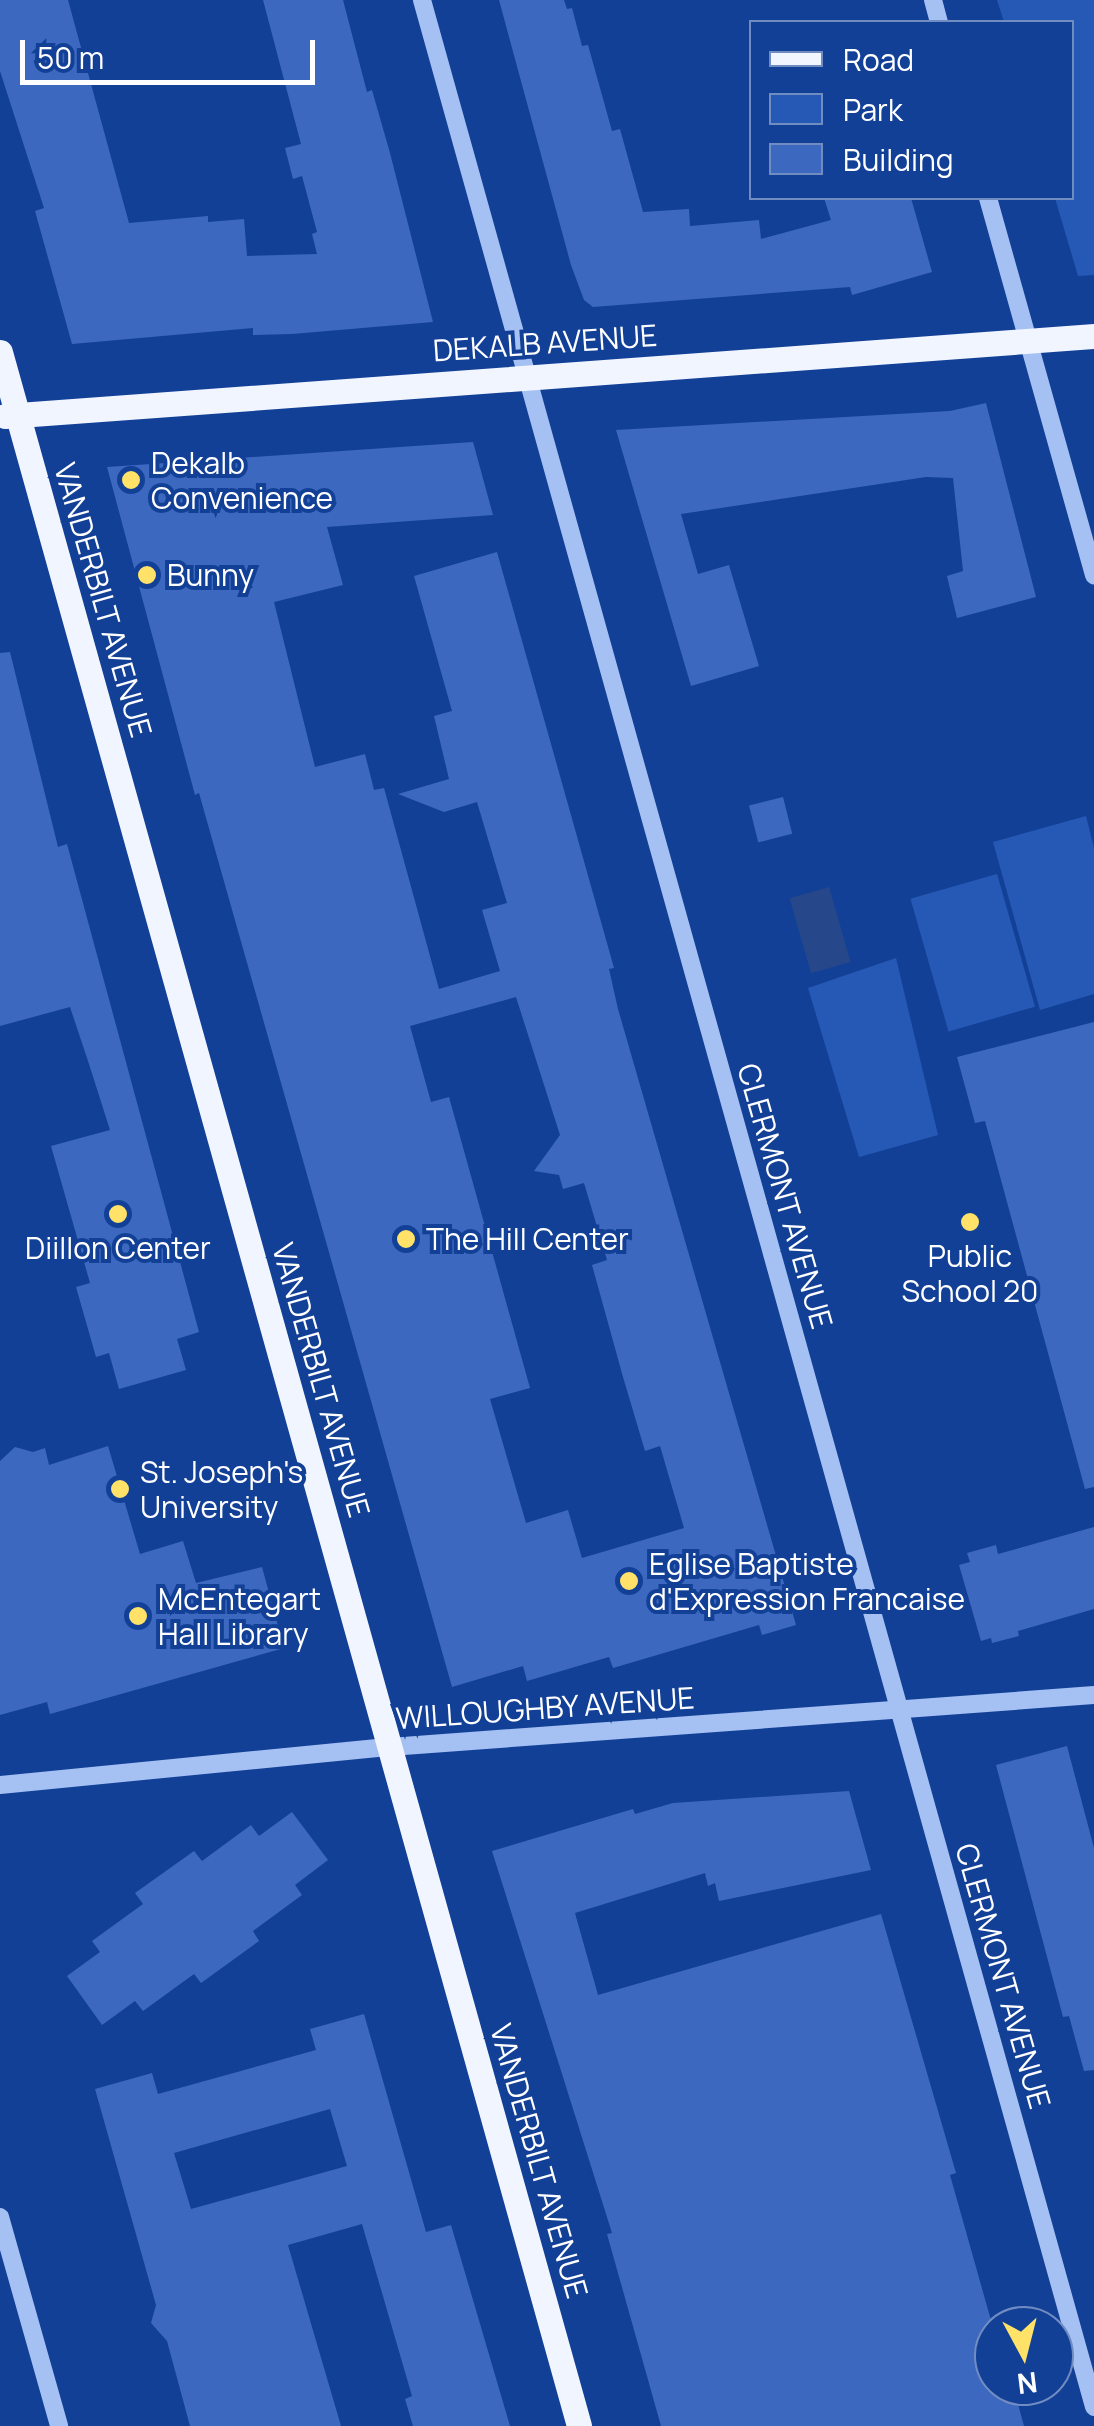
<!DOCTYPE html>
<style>
body{margin:0}
#map{position:relative;width:1094px;height:2426px;overflow:hidden;background:#134097;font-family:Manrope,sans-serif}
div>[style]{position:absolute}
.green>*{inset:0;background:#2659b6;transform-origin:0 0}
.water>*{inset:0;background:#264789;transform-origin:0 0}
.building>*{inset:0;background:#3c69bf;transform-origin:0 0}
.minor>*{height:18px;margin:-9px;padding:0 9px;transform-origin:9px;border-radius:9px;background:#a5c1f3}
.major>*{height:25px;margin:-12.5px;padding:0 12.5px;transform-origin:12.5px;border-radius:12.5px;background:#f1f5ff}
.dots>*{width:28px;height:28px;translate:-50% -50%;box-sizing:border-box;border:5px solid #134097;border-radius:50%}
span{translate:-50% -50%;white-space:nowrap;text-align:center;line-height:1.15;-webkit-text-stroke:8px #134097;paint-order:stroke}
.street-label{font-size:30px;color:#fff}
.poi-label{font-size:30px;color:#fff}
.left{translate:0 -50%;text-align:left}
.legend{position:absolute;left:749px;top:20px;width:325px;height:180px;box-sizing:border-box;background:#134097;border:2px solid #718cc1;margin:0;padding:12px 18px;list-style:none;font-size:30px;color:#fff}
.legend li{display:flex;align-items:center;gap:20px;height:50px}
.legend b{width:50px;border:2px solid #718cc1}
.north{position:absolute;left:974px;top:2306px;width:100px;height:100px;box-sizing:border-box;background:#134097;border:2px solid #718cc1;border-radius:50%;rotate:173deg;font-size:28px;font-weight:700;line-height:40px;text-align:center;color:#fff}
.north::after{content:'';display:block;margin:auto;width:35px;height:45px;background:#ffe267;clip-path:polygon(50% 0,100% 100%,50% 72%,0 100%)}
.scale{position:absolute;left:20px;top:40px;width:295px;height:45px;box-sizing:border-box;border:5px solid #fff;border-top:0;padding-left:12px;font-size:30px;line-height:35px;white-space:nowrap;color:#fff;-webkit-text-stroke:8px #134097;paint-order:stroke}
</style>
<div id="map">
<div class="green">
<i style="clip-path:polygon(997px 0,1094px 0,1094px 275px,1078px 276px,1055px 198px,1072px 198px,1072px 22px,1004px 22px)"></i>
<i style="clip-path:polygon(1086px 816px,1094px 848px,1094px 994px,1040px 1010px,993px 842px)"></i>
<i style="left:997px;top:874px;width:138px;height:90px;rotate:74deg"></i>
<i style="clip-path:polygon(896px 958px,938px 1135px,859px 1157px,808px 988px)"></i>
</div>
<div class="water">
<i style="left:829px;top:887px;width:78px;height:41px;rotate:74deg"></i>
</div>
<div class="building">
<i style="clip-path:polygon(0 0,68px 0,129px 223px,208px 216px,208px 222px,244px 219px,247px 256px,317px 254px,312px 234px,317px 232px,302px 176px,293px 179px,285px 148px,301px 144px,263px 0,343px 0,367px 92px,372px 90px,390px 153px,433px 322px,292px 334px,253px 335px,253px 328px,72px 344px,35px 211px,44px 208px,0 71px)"></i>
<i style="clip-path:polygon(499px 0,564px 0,567px 9px,572px 8px,582px 46px,588px 45px,612px 131px,620px 129px,643px 212px,689px 209px,690px 226px,759px 220px,761px 239px,831px 220px,824px 198px,911px 198px,932px 272px,852px 295px,850px 287px,593px 307px,584px 300px,571px 265px)"></i>
<i style="clip-path:polygon(986px 403px,1036px 597px,957px 618px,947px 576px,963px 571px,953px 478px,926px 477px,681px 514px,698px 574px,729px 565px,759px 666px,691px 686px,616px 430px,950px 411px)"></i>
<i style="clip-path:polygon(evenodd,473px 442px,493px 515px,327px 527px,343px 585px,274px 602px,315px 767px,365px 754px,374px 790px,384px 788px,439px 989px,500px 971px,482px 910px,507px 903px,477px 802px,444px 812px,398px 794px,449px 779px,434px 716px,452px 711px,414px 576px,497px 552px,614px 968px,609px 969px,618px 1009px,796px 1625px,762px 1635px,759px 1625px,613px 1668px,609px 1657px,527px 1681px,523px 1666px,452px 1687px,199px 793px,195px 795px,107px 467px,473px 442px,516px 997px,560px 1135px,534px 1171px,559px 1175px,563px 1189px,584px 1183px,607px 1260px,592px 1265px,623px 1377px,645px 1451px,660px 1446px,684px 1528px,582px 1558px,568px 1510px,526px 1523px,490px 1399px,530px 1388px,449px 1097px,431px 1102px,410px 1026px,516px 997px)"></i>
<i style="clip-path:polygon(10px 652px,58px 847px,67px 844px,199px 1332px,177px 1339px,186px 1370px,119px 1389px,109px 1353px,96px 1357px,76px 1287px,90px 1283px,51px 1146px,110px 1130px,89px 1064px,70px 1007px,0 1026px,0 653px)"></i>
<i style="left:783px;top:797px;width:38px;height:35px;rotate:76deg"></i>
<i style="clip-path:polygon(1094px 1022px,1094px 1487px,1085px 1489px,985px 1121px,975px 1123px,957px 1057px)"></i>
<i style="clip-path:polygon(108px 1446px,140px 1554px,183px 1541px,196px 1583px,262px 1567px,284px 1648px,50px 1714px,47px 1702px,0 1715px,0 1461px,15px 1447px,33px 1452px,45px 1448px,49px 1465px)"></i>
<i style="clip-path:polygon(1094px 1527px,1094px 1609px,1018px 1631px,1019px 1636px,992px 1643px,991px 1638px,981px 1641px,959px 1565px,970px 1562px,967px 1553px,996px 1545px,998px 1554px)"></i>
<i style="clip-path:polygon(1067px 1746px,1094px 1848px,1094px 2070px,1084px 2071px,1069px 2016px,1063px 2017px,996px 1765px)"></i>
<i style="clip-path:polygon(849px 1791px,871px 1870px,719px 1901px,715px 1883px,708px 1886px,705px 1873px,575px 1913px,598px 1995px,881px 1914px,956px 2173px,950px 2175px,994px 2331px,994px 2386px,1013px 2386px,1024px 2426px,661px 2426px,607px 2234px,612px 2233px,492px 1851px,633px 1809px,635px 1814px,673px 1803px)"></i>
<i style="clip-path:polygon(292px 1812px,328px 1860px,295px 1885px,302px 1895px,253px 1931px,259px 1941px,201px 1983px,194px 1974px,143px 2011px,135px 2001px,102px 2025px,67px 1976px,100px 1952px,92px 1941px,143px 1904px,135px 1893px,194px 1851px,202px 1861px,251px 1825px,259px 1836px)"></i>
<i style="clip-path:polygon(evenodd,364px 2014px,426px 2232px,451px 2225px,510px 2426px,413px 2426px,405px 2399px,412px 2396px,362px 2224px,288px 2245px,341px 2426px,190px 2426px,167px 2341px,151px 2323px,156px 2305px,95px 2089px,152px 2073px,158px 2094px,316px 2050px,310px 2029px,364px 2014px,330px 2109px,347px 2166px,191px 2209px,174px 2153px,330px 2109px)"></i>
</div>
<div class="minor">
<i style="left:422px;top:0;width:2499px;rotate:74.4deg"></i>
<i style="left:933px;top:0;width:23px;rotate:75deg"></i>
<i style="left:988px;top:198px;width:392px;rotate:74.3deg"></i>
<i style="left:0;top:1785px;width:392px;rotate:-5.6deg"></i>
<i style="left:390px;top:1747px;width:706px;rotate:-4.22deg"></i>
<i style="left:0;top:2217px;width:217px;rotate:74.2deg"></i>
</div>
<div class="major">
<i style="left:0;top:352px;width:2153px;rotate:74.4deg"></i>
<i style="left:5px;top:416px;width:1092px;rotate:-4.2deg"></i>
</div>
<div class="dots">
<i style="left:131px;top:480px;background:#ffe267"></i>
<i style="left:147px;top:575px;background:#ffe267"></i>
<i style="left:118px;top:1214px;background:#ffe267"></i>
<i style="left:970px;top:1222px;background:#ffe267"></i>
<i style="left:406px;top:1239px;background:#ffe267"></i>
<i style="left:120px;top:1489px;background:#ffe267"></i>
<i style="left:629px;top:1581px;background:#ffe267"></i>
<i style="left:138px;top:1616px;background:#ffe267"></i>
</div>
<div class="street-label">
<span style="left:545px;top:343px;rotate:-4deg">DEKALB AVENUE</span>
<span style="left:103px;top:600px;rotate:74deg">VANDERBILT AVENUE</span>
<span style="left:785px;top:1196px;rotate:74deg">CLERMONT AVENUE</span>
<span style="left:321px;top:1380px;rotate:74deg">VANDERBILT AVENUE</span>
<span style="left:545px;top:1708px;rotate:-4deg">WILLOUGHBY AVENUE</span>
<span style="left:1003px;top:1976px;rotate:74deg">CLERMONT AVENUE</span>
<span style="left:539px;top:2161px;rotate:74deg">VANDERBILT AVENUE</span>
</div>
<div class="poi-label">
<span class="left" style="left:151px;top:480px">Dekalb<br>Convenience</span>
<span class="left" style="left:167px;top:575px">Bunny</span>
<span class="left" style="left:426px;top:1239px">The Hill Center</span>
<span style="left:118px;top:1248px">Diillon Center</span>
<span style="left:970px;top:1273px">Public<br>School 20</span>
<span class="left" style="left:140px;top:1489px">St. Joseph's<br>University</span>
<span class="left" style="left:649px;top:1581px">Eglise Baptiste<br>d'Expression Francaise</span>
<span class="left" style="left:158px;top:1616px">McEntegart<br>Hall Library</span>
</div>
<ul class="legend">
<li><b style="height:12px;background:#f1f5ff"></b>Road</li>
<li><b style="height:28px;background:#2659b6"></b>Park</li>
<li><b style="height:28px;background:#3c69bf"></b>Building</li>
</ul>
<div class="north">N</div>
<div class="scale">50 m</div>
</div>
